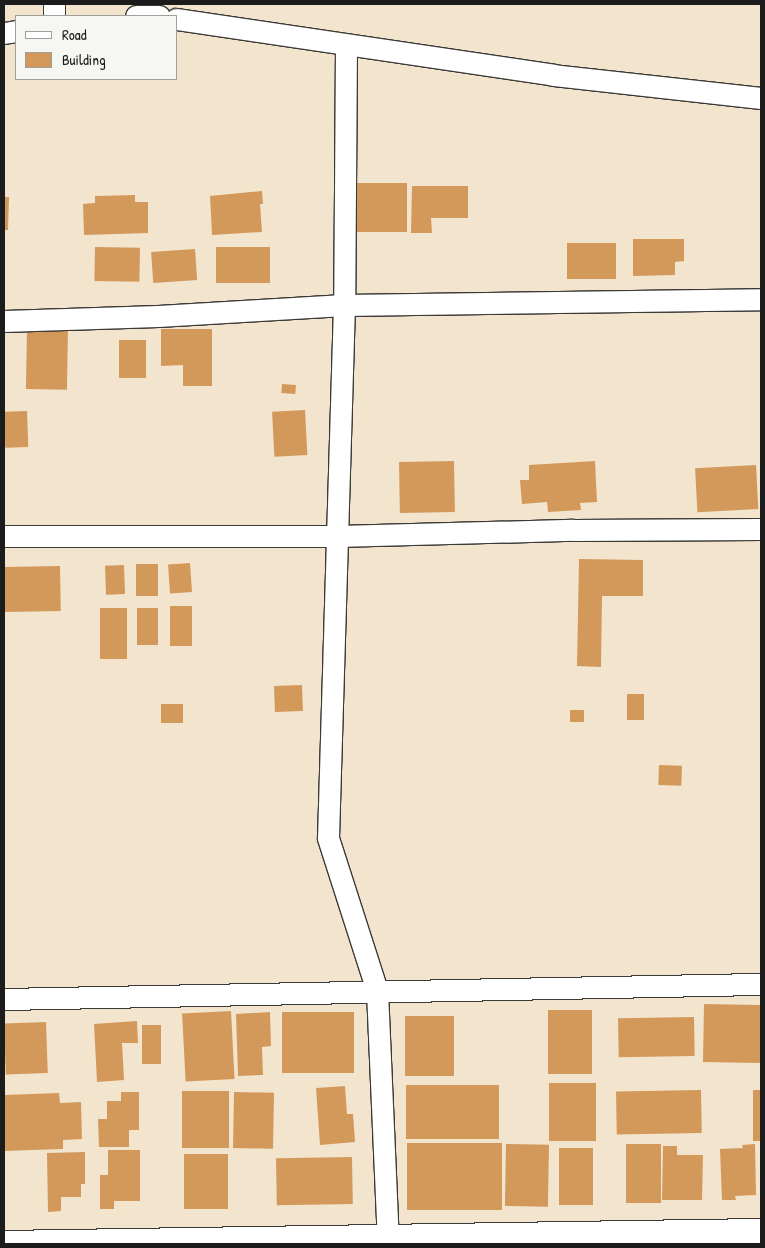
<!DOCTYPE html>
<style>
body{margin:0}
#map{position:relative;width:765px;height:1248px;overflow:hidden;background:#f3e4ce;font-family:"Patrick Hand",sans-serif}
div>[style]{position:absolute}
.building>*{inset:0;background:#d3995b;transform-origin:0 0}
.roads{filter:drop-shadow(1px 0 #3c3a37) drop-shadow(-1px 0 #3c3a37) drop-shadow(0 1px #3c3a37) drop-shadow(0 -1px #3c3a37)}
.minor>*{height:21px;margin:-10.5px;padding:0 10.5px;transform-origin:10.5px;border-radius:10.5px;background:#fff}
.tertiary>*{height:26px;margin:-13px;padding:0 13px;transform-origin:13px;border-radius:13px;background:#fff}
span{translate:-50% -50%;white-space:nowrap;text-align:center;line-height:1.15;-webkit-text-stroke:4px #f6f6f2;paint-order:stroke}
.frame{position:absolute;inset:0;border:5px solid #1c1c1c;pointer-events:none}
.legend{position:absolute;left:15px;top:15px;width:162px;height:65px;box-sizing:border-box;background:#f6f6f2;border:1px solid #9f9f9c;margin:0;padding:6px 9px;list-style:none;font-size:15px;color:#1c1c1c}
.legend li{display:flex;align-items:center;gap:10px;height:25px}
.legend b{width:25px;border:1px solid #9f9f9c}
</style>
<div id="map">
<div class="building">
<i style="left:350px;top:183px;width:57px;height:49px"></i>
<i style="clip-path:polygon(412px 186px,468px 186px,468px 218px,431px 218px,432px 233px,411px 233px)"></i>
<i style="clip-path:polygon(262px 191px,263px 204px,260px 204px,262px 232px,212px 235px,210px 196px)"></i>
<i style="clip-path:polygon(135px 195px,135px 202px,148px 202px,148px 233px,84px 235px,83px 204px,95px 203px,95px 196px)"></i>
<i style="clip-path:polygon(4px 197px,9px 197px,8px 230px,4px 230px)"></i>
<i style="clip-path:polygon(633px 239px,684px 239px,684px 261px,675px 262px,675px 275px,633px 276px)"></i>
<i style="left:616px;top:243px;width:36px;height:49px;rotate:90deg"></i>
<i style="left:95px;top:247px;width:45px;height:34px;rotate:1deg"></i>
<i style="left:270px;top:247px;width:36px;height:54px;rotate:90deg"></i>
<i style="left:195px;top:249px;width:31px;height:44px;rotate:86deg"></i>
<i style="left:27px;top:328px;width:41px;height:61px;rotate:1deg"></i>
<i style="clip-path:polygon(161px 329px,212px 329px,212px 386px,183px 386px,183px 365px,161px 366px)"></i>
<i style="left:119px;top:340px;width:27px;height:38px"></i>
<i style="left:282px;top:384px;width:14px;height:9px;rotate:4deg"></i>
<i style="left:305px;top:410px;width:45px;height:33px;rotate:87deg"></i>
<i style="left:27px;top:411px;width:36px;height:23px;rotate:88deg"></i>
<i style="left:454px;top:461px;width:51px;height:55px;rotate:89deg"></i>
<i style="clip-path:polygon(595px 461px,597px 502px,580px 503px,581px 510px,548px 512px,547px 502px,522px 504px,520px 480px,529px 480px,529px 465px)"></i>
<i style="left:756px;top:465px;width:44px;height:61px;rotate:87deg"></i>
<i style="clip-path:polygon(579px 559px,643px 560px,643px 596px,602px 596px,601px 667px,577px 666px)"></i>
<i style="left:190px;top:563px;width:29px;height:22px;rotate:86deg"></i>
<i style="left:136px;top:564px;width:22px;height:32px"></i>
<i style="left:124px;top:565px;width:29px;height:19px;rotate:88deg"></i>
<i style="left:60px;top:566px;width:45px;height:56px;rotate:89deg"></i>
<i style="left:170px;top:606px;width:22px;height:40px"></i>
<i style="left:100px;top:608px;width:27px;height:51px"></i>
<i style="left:137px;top:608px;width:21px;height:37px"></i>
<i style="left:302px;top:685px;width:26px;height:28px;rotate:88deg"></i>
<i style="left:627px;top:694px;width:17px;height:26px"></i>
<i style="left:161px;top:704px;width:22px;height:19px"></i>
<i style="left:570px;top:710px;width:14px;height:12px"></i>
<i style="left:659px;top:765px;width:23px;height:20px;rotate:2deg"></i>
<i style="left:704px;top:1004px;width:57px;height:58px;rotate:1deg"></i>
<i style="left:548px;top:1010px;width:44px;height:64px"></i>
<i style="left:231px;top:1011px;width:68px;height:49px;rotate:87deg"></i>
<i style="clip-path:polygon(270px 1012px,271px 1046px,262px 1047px,263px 1075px,238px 1076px,236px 1014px)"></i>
<i style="left:282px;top:1012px;width:72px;height:61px"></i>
<i style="left:405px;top:1016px;width:49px;height:60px"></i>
<i style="left:694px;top:1017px;width:39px;height:76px;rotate:89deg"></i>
<i style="clip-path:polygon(137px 1021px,138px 1043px,122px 1043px,124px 1080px,97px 1082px,94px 1024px)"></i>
<i style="left:46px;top:1022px;width:51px;height:42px;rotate:88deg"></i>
<i style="left:142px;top:1025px;width:19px;height:39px"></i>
<i style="left:549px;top:1083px;width:47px;height:58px"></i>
<i style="left:499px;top:1085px;width:54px;height:93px;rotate:90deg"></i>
<i style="clip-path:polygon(345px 1086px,347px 1114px,353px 1114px,355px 1142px,320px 1145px,316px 1088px)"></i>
<i style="left:701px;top:1090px;width:43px;height:85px;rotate:89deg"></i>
<i style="left:753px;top:1090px;width:8px;height:51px"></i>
<i style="left:182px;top:1091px;width:47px;height:57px"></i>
<i style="clip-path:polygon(121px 1092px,139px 1092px,139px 1130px,129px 1130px,129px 1147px,99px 1147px,98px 1119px,107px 1119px,107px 1101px,121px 1101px)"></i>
<i style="left:234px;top:1092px;width:40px;height:56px;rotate:1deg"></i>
<i style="clip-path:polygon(59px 1093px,60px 1103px,81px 1102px,82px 1139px,63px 1140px,63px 1149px,4px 1151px,4px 1095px)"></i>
<i style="left:407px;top:1143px;width:95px;height:67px"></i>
<i style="left:506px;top:1144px;width:43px;height:62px;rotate:1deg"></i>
<i style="left:626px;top:1144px;width:35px;height:59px"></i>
<i style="clip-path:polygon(755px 1144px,756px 1195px,735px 1196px,736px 1200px,722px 1200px,720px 1149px,743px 1148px,742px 1145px)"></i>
<i style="clip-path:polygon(663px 1146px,677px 1146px,677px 1155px,703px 1155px,702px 1200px,662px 1200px)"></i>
<i style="left:559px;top:1148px;width:34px;height:57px"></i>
<i style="clip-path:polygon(108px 1150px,140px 1150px,140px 1201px,114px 1201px,114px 1209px,100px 1209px,100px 1175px,108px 1175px)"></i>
<i style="clip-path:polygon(85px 1152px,85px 1184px,81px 1184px,81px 1197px,61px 1197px,61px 1211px,48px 1212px,47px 1153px)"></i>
<i style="left:184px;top:1154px;width:44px;height:55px"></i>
<i style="left:352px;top:1157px;width:47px;height:76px;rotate:89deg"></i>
</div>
<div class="roads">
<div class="minor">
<i style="left:54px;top:4px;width:12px;rotate:90deg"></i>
<i style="left:136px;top:16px;width:23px"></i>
<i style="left:176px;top:19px;width:381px;rotate:8.4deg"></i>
<i style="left:553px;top:75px;width:209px;rotate:6.3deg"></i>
<i style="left:4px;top:33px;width:12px;rotate:-9deg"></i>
<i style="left:346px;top:46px;width:259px;rotate:90.4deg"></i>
<i style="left:344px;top:305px;width:533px;rotate:91.72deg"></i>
<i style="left:328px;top:838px;width:161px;rotate:72.2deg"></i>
<i style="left:377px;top:991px;width:247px;rotate:87.5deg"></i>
<i style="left:4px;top:321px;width:154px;rotate:-1.9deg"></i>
<i style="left:158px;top:316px;width:186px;rotate:-3.4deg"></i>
<i style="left:344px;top:305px;width:417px;rotate:-0.8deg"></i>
<i style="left:4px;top:536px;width:333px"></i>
<i style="left:337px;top:536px;width:236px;rotate:-1.5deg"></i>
<i style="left:573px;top:530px;width:188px;rotate:-0.3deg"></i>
<i style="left:4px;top:999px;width:757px;rotate:-1.14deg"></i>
</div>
<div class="tertiary">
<i style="left:4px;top:1244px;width:757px;rotate:-0.91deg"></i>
</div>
</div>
<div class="frame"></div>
<ul class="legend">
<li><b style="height:6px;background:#fff"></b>Road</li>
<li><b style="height:14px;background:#d3995b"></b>Building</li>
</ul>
</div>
